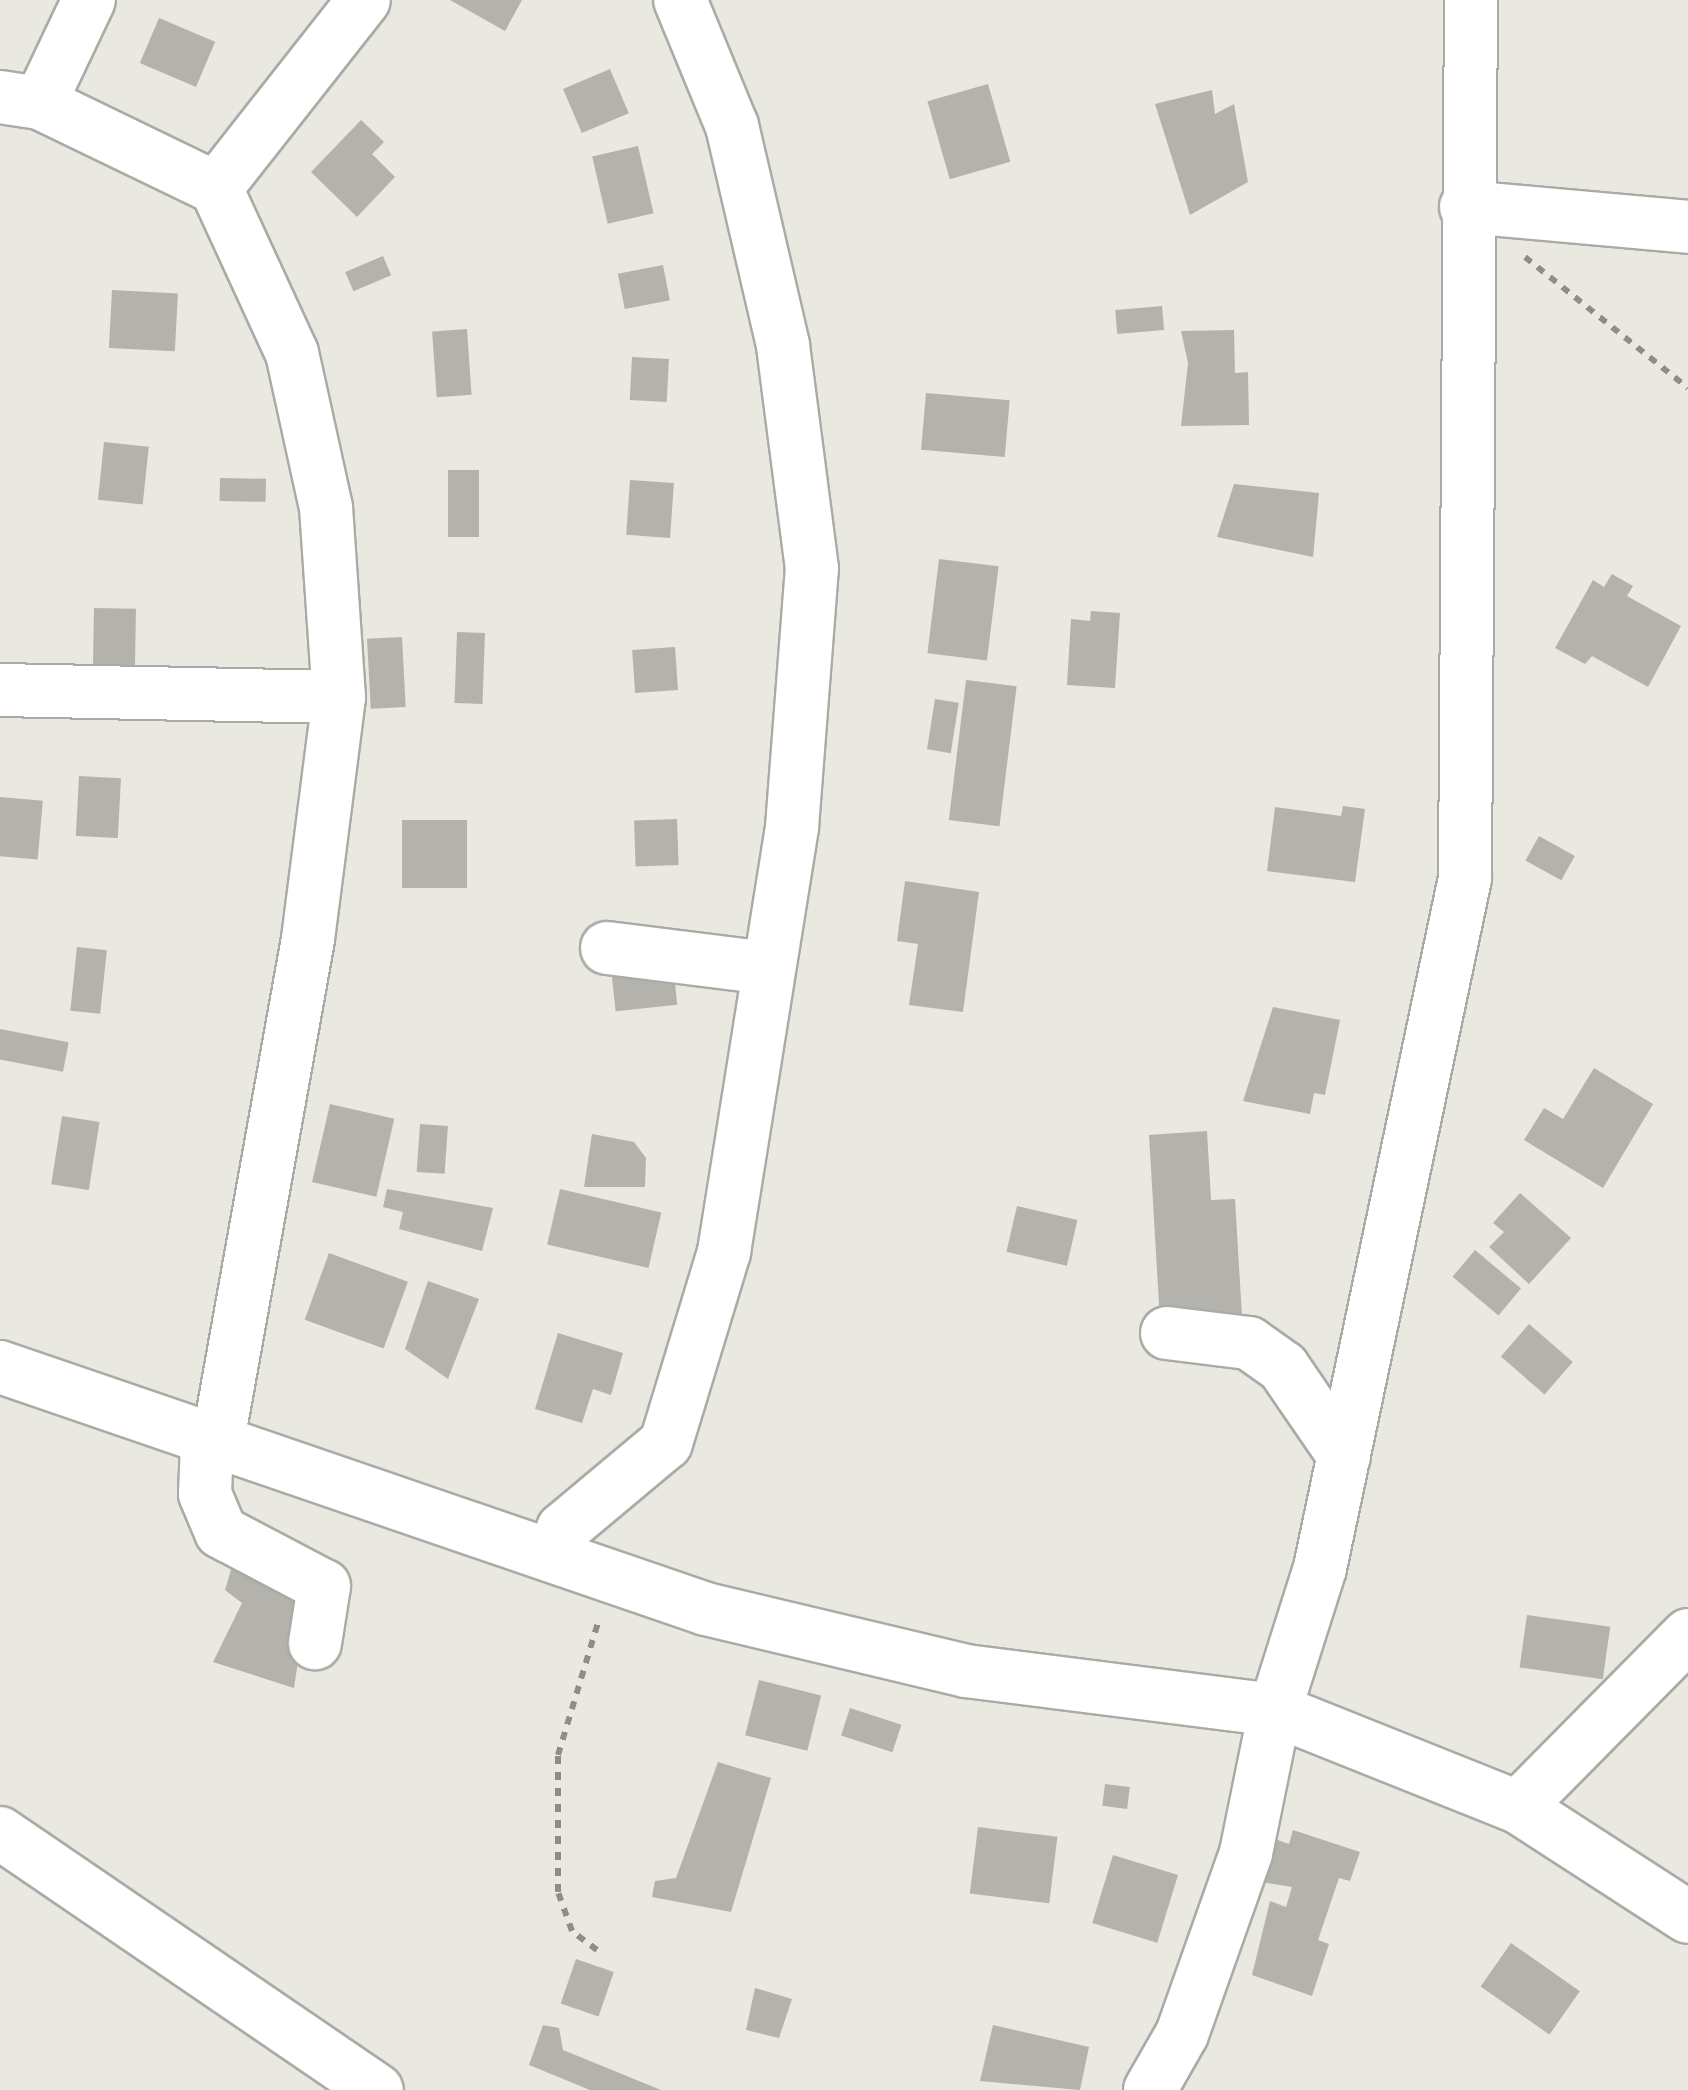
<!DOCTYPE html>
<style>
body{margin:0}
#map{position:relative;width:1688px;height:2090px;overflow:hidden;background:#e9e8e1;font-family:"Exo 2",sans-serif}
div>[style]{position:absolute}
.building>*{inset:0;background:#b4b2ac;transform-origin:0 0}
.path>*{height:6px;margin-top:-3px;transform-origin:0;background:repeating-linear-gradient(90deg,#8e8d88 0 8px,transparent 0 16px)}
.roads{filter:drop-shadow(2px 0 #acaaa4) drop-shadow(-2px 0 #acaaa4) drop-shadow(0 2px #acaaa4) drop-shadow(0 -2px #acaaa4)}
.minor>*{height:52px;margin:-26px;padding:0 26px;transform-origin:26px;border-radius:26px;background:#fff}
span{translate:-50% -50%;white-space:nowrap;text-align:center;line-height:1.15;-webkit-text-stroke:8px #e9e8e1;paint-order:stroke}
</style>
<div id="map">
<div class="building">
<i style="clip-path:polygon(450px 0,522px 0,505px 31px)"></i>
<i style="left:159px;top:18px;width:61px;height:49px;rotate:23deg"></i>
<i style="left:610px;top:69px;width:48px;height:51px;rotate:67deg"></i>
<i style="left:988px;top:84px;width:81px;height:63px;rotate:74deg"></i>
<i style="clip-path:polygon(1212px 90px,1215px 114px,1234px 104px,1248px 182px,1190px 215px,1155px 104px)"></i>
<i style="clip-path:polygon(361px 120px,384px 142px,372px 154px,395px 177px,357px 217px,311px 172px)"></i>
<i style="left:638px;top:146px;width:69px;height:47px;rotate:77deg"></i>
<i style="left:383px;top:256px;width:21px;height:41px;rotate:67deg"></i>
<i style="left:663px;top:265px;width:36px;height:46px;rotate:79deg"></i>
<i style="left:112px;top:290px;width:66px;height:58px;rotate:3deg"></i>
<i style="left:1162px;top:306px;width:24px;height:47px;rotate:85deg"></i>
<i style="left:467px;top:329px;width:66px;height:35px;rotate:86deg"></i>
<i style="clip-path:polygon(1234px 330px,1235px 373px,1248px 372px,1249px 425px,1181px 426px,1188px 363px,1181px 331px)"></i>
<i style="left:632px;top:357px;width:37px;height:43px;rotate:3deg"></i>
<i style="left:926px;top:393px;width:84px;height:57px;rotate:5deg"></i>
<i style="left:104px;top:442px;width:45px;height:58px;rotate:6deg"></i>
<i style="left:448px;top:470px;width:31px;height:67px"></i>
<i style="left:220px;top:478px;width:46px;height:23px;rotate:1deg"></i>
<i style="left:630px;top:480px;width:44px;height:55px;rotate:4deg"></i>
<i style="clip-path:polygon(1234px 484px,1319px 493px,1313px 557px,1217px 537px)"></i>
<i style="left:939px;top:559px;width:60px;height:95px;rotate:7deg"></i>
<i style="clip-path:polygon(1612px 574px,1633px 586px,1627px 596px,1681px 626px,1648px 687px,1592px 656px,1585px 664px,1555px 648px,1593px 580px,1604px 587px)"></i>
<i style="left:94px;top:608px;width:42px;height:59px;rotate:1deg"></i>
<i style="clip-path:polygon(1091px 611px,1120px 613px,1115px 688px,1067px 685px,1071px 619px,1090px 621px)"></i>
<i style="left:457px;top:632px;width:28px;height:71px;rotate:2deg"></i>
<i style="left:402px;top:637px;width:70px;height:35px;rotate:87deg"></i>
<i style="left:675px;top:647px;width:43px;height:43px;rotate:86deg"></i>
<i style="left:966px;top:680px;width:51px;height:141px;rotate:7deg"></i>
<i style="left:935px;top:699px;width:24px;height:51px;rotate:9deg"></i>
<i style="left:79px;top:776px;width:42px;height:60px;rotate:3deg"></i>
<i style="left:0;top:797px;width:43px;height:59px;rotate:5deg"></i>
<i style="clip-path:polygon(1343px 806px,1365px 809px,1355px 882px,1267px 871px,1275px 807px,1341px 816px)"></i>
<i style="left:677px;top:819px;width:46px;height:43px;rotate:88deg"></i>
<i style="left:402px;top:820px;width:65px;height:68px"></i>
<i style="left:1539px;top:836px;width:41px;height:28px;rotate:29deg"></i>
<i style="clip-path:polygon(905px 881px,979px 892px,963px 1012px,909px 1005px,918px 944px,897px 941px)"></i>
<i style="left:77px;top:947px;width:30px;height:64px;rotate:6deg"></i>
<i style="left:673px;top:964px;width:41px;height:62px;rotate:84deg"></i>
<i style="clip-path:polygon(1273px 1007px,1340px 1020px,1325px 1095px,1314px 1093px,1310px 1114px,1243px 1101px)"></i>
<i style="left:0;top:1029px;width:70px;height:30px;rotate:11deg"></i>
<i style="clip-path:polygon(1594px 1068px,1653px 1104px,1603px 1188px,1524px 1140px,1544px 1108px,1563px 1119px)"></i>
<i style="left:330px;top:1104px;width:66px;height:80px;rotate:13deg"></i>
<i style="left:62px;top:1116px;width:38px;height:69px;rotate:9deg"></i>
<i style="left:420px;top:1124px;width:28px;height:48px;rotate:4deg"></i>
<i style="clip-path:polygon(1207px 1131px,1211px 1200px,1235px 1199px,1242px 1316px,1160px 1321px,1149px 1135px)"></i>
<i style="clip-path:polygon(592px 1134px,634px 1142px,646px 1158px,645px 1187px,584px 1187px)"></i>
<i style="clip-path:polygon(387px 1189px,493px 1208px,482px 1251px,399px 1229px,403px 1212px,383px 1207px)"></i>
<i style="left:560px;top:1189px;width:104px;height:57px;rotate:13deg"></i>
<i style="clip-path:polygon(1520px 1193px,1571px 1238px,1529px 1284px,1489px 1247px,1504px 1232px,1493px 1223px)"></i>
<i style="left:1017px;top:1206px;width:62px;height:47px;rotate:13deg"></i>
<i style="left:1475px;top:1250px;width:60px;height:35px;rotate:40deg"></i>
<i style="left:329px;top:1253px;width:84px;height:71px;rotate:20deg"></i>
<i style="clip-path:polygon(428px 1281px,479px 1299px,448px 1379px,405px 1349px)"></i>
<i style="left:1529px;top:1324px;width:58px;height:43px;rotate:41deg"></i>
<i style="clip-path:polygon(558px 1333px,623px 1353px,611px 1395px,593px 1389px,582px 1423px,535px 1409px)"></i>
<i style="clip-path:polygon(235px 1556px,310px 1582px,294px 1688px,213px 1662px,242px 1603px,225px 1590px)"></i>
<i style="left:1527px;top:1615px;width:84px;height:53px;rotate:8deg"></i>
<i style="left:759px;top:1680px;width:64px;height:57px;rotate:14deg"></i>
<i style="left:850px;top:1708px;width:54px;height:29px;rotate:18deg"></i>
<i style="clip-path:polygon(718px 1762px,771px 1778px,731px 1912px,652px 1897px,655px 1881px,676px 1878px)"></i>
<i style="left:1105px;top:1784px;width:25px;height:22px;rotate:7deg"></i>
<i style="left:978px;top:1827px;width:80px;height:67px;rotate:7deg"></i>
<i style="clip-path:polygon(1293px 1830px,1360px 1852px,1350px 1881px,1339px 1878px,1318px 1940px,1329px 1944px,1312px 1996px,1252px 1975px,1270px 1901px,1286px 1907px,1292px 1887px,1261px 1882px,1275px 1839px,1289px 1844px)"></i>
<i style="left:1113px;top:1855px;width:68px;height:71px;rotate:17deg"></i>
<i style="left:1511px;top:1943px;width:84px;height:53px;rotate:35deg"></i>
<i style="left:576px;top:1959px;width:40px;height:47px;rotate:19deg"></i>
<i style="clip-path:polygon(755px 1988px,792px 1999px,779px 2038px,746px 2030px)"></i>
<i style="clip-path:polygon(543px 2025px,559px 2028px,563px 2050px,661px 2090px,590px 2090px,529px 2065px)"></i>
<i style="clip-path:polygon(993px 2025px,1089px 2047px,1080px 2090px,980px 2081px)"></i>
</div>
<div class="path">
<i style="left:1525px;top:257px;width:209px;rotate:38.8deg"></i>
<i style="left:597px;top:1950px;width:31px;rotate:-143deg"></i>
<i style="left:572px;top:1931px;width:41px;rotate:-109.7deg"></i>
<i style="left:558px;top:1892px;width:137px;rotate:-90deg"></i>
<i style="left:558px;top:1755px;width:142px;rotate:-73.2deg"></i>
</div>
<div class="roads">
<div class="minor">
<i style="left:0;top:97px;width:40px;rotate:8.5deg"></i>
<i style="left:40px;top:103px;width:195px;rotate:25.8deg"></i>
<i style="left:216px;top:188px;width:182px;rotate:65.3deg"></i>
<i style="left:292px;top:353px;width:158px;rotate:77.6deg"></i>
<i style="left:326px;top:507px;width:190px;rotate:86.1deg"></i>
<i style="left:339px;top:697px;width:244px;rotate:97.3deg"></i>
<i style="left:308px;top:939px;width:515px;rotate:100.18deg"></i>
<i style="left:40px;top:103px;width:114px;rotate:-64.6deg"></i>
<i style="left:216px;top:188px;width:239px;rotate:-51.8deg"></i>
<i style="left:1466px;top:207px;width:223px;rotate:5.1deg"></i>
<i style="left:0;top:690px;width:339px;rotate:1.2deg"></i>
<i style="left:607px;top:948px;width:162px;rotate:7.1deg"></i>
<i style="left:1167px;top:1333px;width:83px;rotate:7deg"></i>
<i style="left:1249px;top:1343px;width:42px;rotate:35.2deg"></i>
<i style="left:1283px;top:1367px;width:108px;rotate:55.6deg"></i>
<i style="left:0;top:1367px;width:746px;rotate:18.92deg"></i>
<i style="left:706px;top:1609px;width:267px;rotate:13.4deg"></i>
<i style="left:966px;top:1671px;width:311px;rotate:7.2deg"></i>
<i style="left:1275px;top:1710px;width:262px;rotate:21.8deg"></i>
<i style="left:1518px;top:1807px;width:202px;rotate:32.9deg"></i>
<i style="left:207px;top:1442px;width:52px;rotate:92.2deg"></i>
<i style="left:205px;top:1494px;width:41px;rotate:67.2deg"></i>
<i style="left:221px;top:1532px;width:116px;rotate:27.7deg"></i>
<i style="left:324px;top:1586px;width:58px;rotate:99deg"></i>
<i style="left:555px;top:1553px;width:25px;rotate:-72deg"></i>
<i style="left:563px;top:1529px;width:134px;rotate:-39.9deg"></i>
<i style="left:666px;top:1443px;width:200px;rotate:-73.1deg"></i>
<i style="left:724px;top:1252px;width:430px;rotate:-80.9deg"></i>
<i style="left:792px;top:827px;width:259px;rotate:-85.6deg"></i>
<i style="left:812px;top:569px;width:226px;rotate:-97.4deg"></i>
<i style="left:783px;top:345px;width:225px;rotate:-103.1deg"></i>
<i style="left:732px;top:126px;width:136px;rotate:-112.4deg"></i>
<i style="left:1518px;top:1807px;width:242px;rotate:-45.3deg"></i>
<i style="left:0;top:1833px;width:456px;rotate:34.3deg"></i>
<i style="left:1150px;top:2090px;width:64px;rotate:-60.3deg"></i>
<i style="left:1182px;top:2034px;width:192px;rotate:-70.5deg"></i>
<i style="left:1246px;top:1853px;width:146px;rotate:-78.5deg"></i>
<i style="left:1275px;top:1710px;width:149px;rotate:-72.4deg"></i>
<i style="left:1320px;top:1568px;width:705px;rotate:-78.13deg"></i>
<i style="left:1465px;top:878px;width:878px;rotate:-89.61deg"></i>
</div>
</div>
</div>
